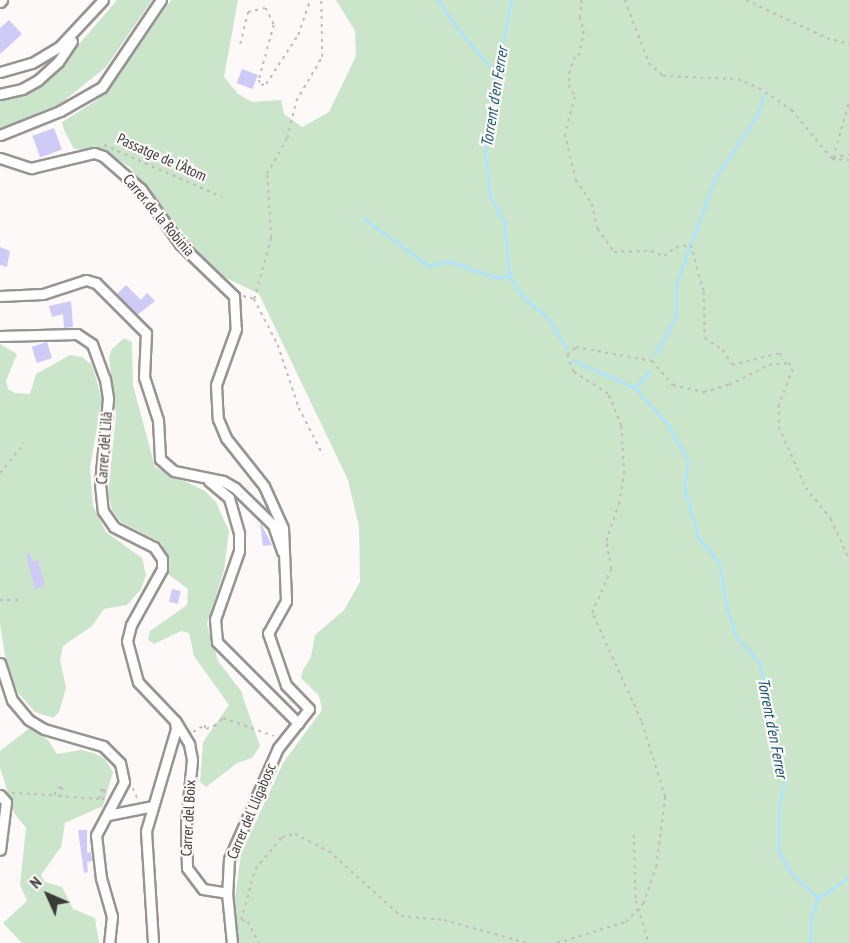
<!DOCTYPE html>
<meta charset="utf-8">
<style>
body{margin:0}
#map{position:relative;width:849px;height:943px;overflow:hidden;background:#fdf9f8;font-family:"PT Sans Narrow",sans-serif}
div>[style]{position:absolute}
.green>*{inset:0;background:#cbe5cb}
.stream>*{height:3px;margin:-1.5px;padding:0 1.5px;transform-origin:1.5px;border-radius:1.5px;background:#b1e4fa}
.building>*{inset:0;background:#cfcbf7;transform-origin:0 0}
.path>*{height:1.5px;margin-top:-0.75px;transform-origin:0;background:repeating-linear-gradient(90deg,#bfbcbb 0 3px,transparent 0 7.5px)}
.roads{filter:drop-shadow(2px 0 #979492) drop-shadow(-2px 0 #979492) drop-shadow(0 2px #979492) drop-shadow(0 -2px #979492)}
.minor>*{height:9px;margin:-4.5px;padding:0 4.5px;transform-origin:4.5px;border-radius:4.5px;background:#fff}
span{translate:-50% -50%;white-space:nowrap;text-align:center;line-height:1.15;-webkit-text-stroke:4.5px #fdf9f8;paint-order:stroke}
.street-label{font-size:15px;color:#3c3b3a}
.water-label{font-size:16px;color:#13556b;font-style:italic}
.north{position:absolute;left:18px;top:865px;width:60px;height:60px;-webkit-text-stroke:4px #fdf9f8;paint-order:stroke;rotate:315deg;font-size:16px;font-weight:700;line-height:24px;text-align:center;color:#3c3b3a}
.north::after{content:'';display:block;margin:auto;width:21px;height:27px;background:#3c3b3a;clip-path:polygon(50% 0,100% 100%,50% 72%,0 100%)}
</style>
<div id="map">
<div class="green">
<i style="clip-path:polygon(117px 0,152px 0,106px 67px,60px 104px,0 129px,0 100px,31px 90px,51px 77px)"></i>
<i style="clip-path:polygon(171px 0,238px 0,224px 77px,238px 94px,252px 102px,281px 100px,284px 114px,302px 127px,329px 112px,356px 56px,355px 31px,336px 0,849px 0,849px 943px,238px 943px,235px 898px,241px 854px,283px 763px,322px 710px,319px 696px,301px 678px,303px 670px,311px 657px,315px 635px,344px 610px,360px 582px,359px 527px,348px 480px,259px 294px,218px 274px,185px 240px,130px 167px,103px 151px,74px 149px,64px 130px,62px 122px,97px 100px,114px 83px)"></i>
<i style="clip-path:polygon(124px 338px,132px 342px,133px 385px,155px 467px,205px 491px,216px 502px,229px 531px,224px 570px,207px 624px,218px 661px,241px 691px,260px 746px,252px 758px,237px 763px,206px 787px,200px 782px,203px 742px,229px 705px,194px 656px,189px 633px,181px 631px,154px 644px,148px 640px,150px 631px,187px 605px,188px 589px,169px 575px,162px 543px,121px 522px,112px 510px,108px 493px,116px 415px,109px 357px,112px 349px)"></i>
<i style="clip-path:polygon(0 344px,17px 354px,6px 381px,8px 389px,15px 393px,30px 394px,36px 374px,70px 355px,82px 357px,92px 365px,102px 399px,90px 468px,93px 506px,106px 532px,142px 558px,146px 575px,141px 589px,127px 605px,104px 609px,92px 626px,63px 646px,60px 659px,66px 688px,59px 712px,53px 718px,35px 712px,19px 694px,8px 674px,0 624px)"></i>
<i style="clip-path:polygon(31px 727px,49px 741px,57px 754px,81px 750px,94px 753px,105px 759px,113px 772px,103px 806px,65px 823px,61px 847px,41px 875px,45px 882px,62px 887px,73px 909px,95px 918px,99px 943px,22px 943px,3px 923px,27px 901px,20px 885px,26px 828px,14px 813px,0 767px,0 751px)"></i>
</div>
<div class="stream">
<i style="left:438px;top:0;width:32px;rotate:56deg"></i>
<i style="left:456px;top:27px;width:65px;rotate:49.4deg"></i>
<i style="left:511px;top:0;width:120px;rotate:101deg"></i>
<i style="left:488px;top:118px;width:35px;rotate:95deg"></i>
<i style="left:485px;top:153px;width:43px;rotate:83.4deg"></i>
<i style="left:490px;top:196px;width:29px;rotate:61deg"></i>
<i style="left:504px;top:221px;width:54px;rotate:84.7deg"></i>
<i style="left:509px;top:275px;width:23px;rotate:59deg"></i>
<i style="left:521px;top:295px;width:37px;rotate:41deg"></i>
<i style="left:549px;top:319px;width:34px;rotate:60deg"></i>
<i style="left:363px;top:218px;width:82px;rotate:36deg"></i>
<i style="left:429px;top:266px;width:19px;rotate:-16deg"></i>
<i style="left:447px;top:261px;width:54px;rotate:18.4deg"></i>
<i style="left:498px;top:278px;width:11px;rotate:-15deg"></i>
<i style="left:655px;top:354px;width:43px;rotate:-60.4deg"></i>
<i style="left:676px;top:317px;width:33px;rotate:-90deg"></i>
<i style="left:676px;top:284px;width:113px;rotate:-69.8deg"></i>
<i style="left:715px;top:178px;width:73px;rotate:-56.1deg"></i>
<i style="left:756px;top:117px;width:23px;rotate:-70deg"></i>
<i style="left:573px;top:360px;width:68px;rotate:24.3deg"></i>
<i style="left:635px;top:388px;width:50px;rotate:48.3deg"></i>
<i style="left:668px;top:425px;width:40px;rotate:60.3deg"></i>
<i style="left:688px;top:460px;width:28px;rotate:98deg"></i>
<i style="left:684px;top:488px;width:53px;rotate:73.6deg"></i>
<i style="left:699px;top:539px;width:30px;rotate:49deg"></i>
<i style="left:719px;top:562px;width:44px;rotate:80.8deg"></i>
<i style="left:726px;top:605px;width:35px;rotate:72deg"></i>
<i style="left:737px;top:638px;width:33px;rotate:47deg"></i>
<i style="left:759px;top:662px;width:40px;rotate:74deg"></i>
<i style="left:770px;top:700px;width:65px;rotate:83.9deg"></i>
<i style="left:777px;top:765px;width:18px;rotate:63deg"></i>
<i style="left:785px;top:781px;width:23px;rotate:105deg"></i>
<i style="left:779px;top:803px;width:47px;rotate:91.2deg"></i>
<i style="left:778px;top:850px;width:26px;rotate:61deg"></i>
<i style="left:791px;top:873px;width:37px;rotate:43deg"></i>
<i style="left:818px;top:898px;width:19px;rotate:111deg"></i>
<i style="left:811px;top:916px;width:27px;rotate:92deg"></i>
<i style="left:635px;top:387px;width:22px;rotate:-47deg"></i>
<i style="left:818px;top:898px;width:37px;rotate:-34deg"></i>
</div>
<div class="building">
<i style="clip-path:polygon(9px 20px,22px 34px,0 54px,0 28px)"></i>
<i style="left:242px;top:69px;width:17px;height:15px;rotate:21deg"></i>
<i style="left:54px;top:128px;width:23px;height:23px;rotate:70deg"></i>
<i style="clip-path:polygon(0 247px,10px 251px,7px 267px,0 265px)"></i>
<i style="clip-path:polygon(126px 285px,141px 300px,147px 293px,155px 301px,137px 315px,117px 294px)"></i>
<i style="clip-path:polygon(71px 301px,73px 327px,64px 328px,63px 314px,52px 317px,49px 306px)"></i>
<i style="left:47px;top:342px;width:17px;height:16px;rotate:73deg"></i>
<i style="clip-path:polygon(260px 522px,272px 545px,263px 546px)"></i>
<i style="clip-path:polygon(29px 553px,33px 561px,38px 560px,45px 585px,35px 590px,26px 554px)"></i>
<i style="left:172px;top:589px;width:9px;height:13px;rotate:13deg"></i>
<i style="clip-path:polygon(78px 830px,87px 830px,87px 853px,91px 852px,92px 861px,87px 862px,88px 872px,84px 873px)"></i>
</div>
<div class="path">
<i style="left:582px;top:0;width:17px;rotate:97deg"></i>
<i style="left:580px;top:17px;width:15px;rotate:74deg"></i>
<i style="left:584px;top:31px;width:23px;rotate:100deg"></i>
<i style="left:580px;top:54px;width:6px;rotate:149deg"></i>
<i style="left:575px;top:57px;width:15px;rotate:110deg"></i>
<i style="left:570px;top:71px;width:14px;rotate:94deg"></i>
<i style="left:569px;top:85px;width:13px;rotate:63deg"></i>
<i style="left:575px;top:97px;width:38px;rotate:105deg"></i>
<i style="left:565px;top:134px;width:47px;rotate:76.6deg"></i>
<i style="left:576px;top:180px;width:29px;rotate:56deg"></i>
<i style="left:592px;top:204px;width:26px;rotate:77deg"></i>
<i style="left:598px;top:229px;width:28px;rotate:55deg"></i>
<i style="left:614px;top:252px;width:37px;rotate:-2deg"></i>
<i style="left:651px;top:251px;width:14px;rotate:21deg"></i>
<i style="left:664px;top:256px;width:15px;rotate:-37deg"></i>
<i style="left:676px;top:247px;width:15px;rotate:-8deg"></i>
<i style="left:691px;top:245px;width:49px;rotate:74.5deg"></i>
<i style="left:704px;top:292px;width:46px;rotate:88.8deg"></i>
<i style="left:705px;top:338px;width:22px;rotate:34deg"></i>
<i style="left:723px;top:350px;width:17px;rotate:59deg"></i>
<i style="left:732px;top:365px;width:49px;rotate:-14deg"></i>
<i style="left:780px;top:353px;width:8px;rotate:67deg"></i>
<i style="left:625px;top:0;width:67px;rotate:69.1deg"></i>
<i style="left:649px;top:63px;width:19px;rotate:43deg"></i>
<i style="left:663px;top:76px;width:75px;rotate:2.3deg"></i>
<i style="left:738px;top:79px;width:23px;rotate:23deg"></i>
<i style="left:759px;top:88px;width:40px;rotate:34deg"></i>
<i style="left:792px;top:110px;width:63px;rotate:50.8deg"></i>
<i style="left:832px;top:159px;width:17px;rotate:3deg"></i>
<i style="left:746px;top:0;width:89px;rotate:25.1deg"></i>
<i style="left:827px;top:38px;width:23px;rotate:15deg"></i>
<i style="left:240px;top:44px;width:33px;rotate:-76deg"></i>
<i style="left:248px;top:12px;width:18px;rotate:-13deg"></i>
<i style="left:266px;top:8px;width:19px;rotate:65deg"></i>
<i style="left:274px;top:25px;width:57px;rotate:105.3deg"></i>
<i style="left:259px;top:80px;width:5px;rotate:68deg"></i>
<i style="left:261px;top:85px;width:5px;rotate:-11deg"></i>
<i style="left:266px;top:84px;width:59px;rotate:-56.9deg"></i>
<i style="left:298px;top:35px;width:37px;rotate:-71deg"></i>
<i style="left:104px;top:145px;width:129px;rotate:23.8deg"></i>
<i style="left:833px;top:158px;width:59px;rotate:-74.3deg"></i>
<i style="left:833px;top:158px;width:16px;rotate:-14deg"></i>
<i style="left:243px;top:296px;width:11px;rotate:15deg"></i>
<i style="left:254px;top:299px;width:52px;rotate:62.4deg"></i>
<i style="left:278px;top:345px;width:66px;rotate:71.6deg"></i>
<i style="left:299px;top:408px;width:53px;rotate:62.9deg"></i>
<i style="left:254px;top:299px;width:63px;rotate:-74.4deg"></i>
<i style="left:271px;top:238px;width:64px;rotate:-93.6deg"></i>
<i style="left:267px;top:174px;width:41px;rotate:-60.9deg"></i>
<i style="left:287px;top:138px;width:38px;rotate:-76deg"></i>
<i style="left:296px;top:101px;width:51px;rotate:-59.4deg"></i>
<i style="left:322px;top:57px;width:57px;rotate:-91deg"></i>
<i style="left:0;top:473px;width:38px;rotate:-51deg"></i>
<i style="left:0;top:600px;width:18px"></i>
<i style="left:193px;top:732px;width:14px;rotate:-30deg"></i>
<i style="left:205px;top:725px;width:4px;rotate:76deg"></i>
<i style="left:206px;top:729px;width:9px;rotate:-21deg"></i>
<i style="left:214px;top:726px;width:12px;rotate:-42deg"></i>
<i style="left:223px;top:718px;width:54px;rotate:19.4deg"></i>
<i style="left:133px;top:788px;width:13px;rotate:67deg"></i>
<i style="left:12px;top:793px;width:42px;rotate:2.7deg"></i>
<i style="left:54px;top:795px;width:9px;rotate:-58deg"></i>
<i style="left:59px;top:787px;width:4px;rotate:14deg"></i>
<i style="left:63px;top:788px;width:9px;rotate:117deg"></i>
<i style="left:59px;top:796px;width:40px;rotate:4.3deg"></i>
<i style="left:99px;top:799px;width:9px;rotate:-77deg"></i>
<i style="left:101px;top:790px;width:4px"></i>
<i style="left:105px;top:790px;width:11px;rotate:100deg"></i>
<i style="left:634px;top:835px;width:66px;rotate:88.3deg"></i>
<i style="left:636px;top:901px;width:44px;rotate:72.8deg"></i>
<i style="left:241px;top:920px;width:53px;rotate:-74.6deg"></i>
<i style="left:255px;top:869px;width:42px;rotate:-49.8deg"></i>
<i style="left:282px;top:837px;width:13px;rotate:-13deg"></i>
<i style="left:295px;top:834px;width:38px;rotate:27deg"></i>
<i style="left:329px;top:851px;width:97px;rotate:42.1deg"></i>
<i style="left:401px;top:916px;width:43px;rotate:5.3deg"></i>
<i style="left:444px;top:920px;width:86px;rotate:15.5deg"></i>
<i style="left:242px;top:920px;width:6px;rotate:18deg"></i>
<i style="left:248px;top:922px;width:24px;rotate:62deg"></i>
<i style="left:557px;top:943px;width:72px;rotate:-16.9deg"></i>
<i style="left:626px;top:922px;width:25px;rotate:-47deg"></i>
<i style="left:643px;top:904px;width:39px;rotate:-71deg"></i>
<i style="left:656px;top:867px;width:71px;rotate:-82.7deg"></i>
<i style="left:665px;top:797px;width:80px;rotate:-107.5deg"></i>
<i style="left:641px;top:721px;width:119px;rotate:-114.4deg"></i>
<i style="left:592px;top:613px;width:48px;rotate:-66.6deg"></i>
<i style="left:611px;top:569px;width:28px;rotate:-100deg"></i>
<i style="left:606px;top:541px;width:39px;rotate:-71deg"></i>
<i style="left:619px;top:504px;width:30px;rotate:-81deg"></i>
<i style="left:624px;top:474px;width:48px;rotate:-93.6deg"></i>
<i style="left:621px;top:426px;width:35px;rotate:-112deg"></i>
<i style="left:608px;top:394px;width:41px;rotate:-147.8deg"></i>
<i style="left:573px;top:372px;width:18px;rotate:-109deg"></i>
<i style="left:567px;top:355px;width:12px;rotate:-42deg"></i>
<i style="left:576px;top:347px;width:77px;rotate:10.4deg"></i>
<i style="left:652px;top:361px;width:32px;rotate:49deg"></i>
<i style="left:673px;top:385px;width:32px;rotate:13deg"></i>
<i style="left:704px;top:392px;width:26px;rotate:-16deg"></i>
<i style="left:729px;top:385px;width:45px;rotate:-26.6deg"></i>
<i style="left:769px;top:365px;width:20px;rotate:-6deg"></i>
<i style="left:789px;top:363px;width:7px;rotate:56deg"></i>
<i style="left:793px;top:369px;width:39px;rotate:111deg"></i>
<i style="left:779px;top:405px;width:22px;rotate:90deg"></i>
<i style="left:779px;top:427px;width:67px;rotate:66.1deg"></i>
<i style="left:806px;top:488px;width:40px;rotate:51deg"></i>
<i style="left:831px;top:519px;width:44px;rotate:65.8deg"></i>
</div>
<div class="roads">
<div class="minor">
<i style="left:0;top:2px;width:3px;rotate:-45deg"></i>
<i style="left:0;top:72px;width:33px;rotate:-16deg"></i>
<i style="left:32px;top:63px;width:31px;rotate:-31deg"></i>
<i style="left:59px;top:47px;width:64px;rotate:-46.9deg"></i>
<i style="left:0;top:94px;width:23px;rotate:-13deg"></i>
<i style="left:22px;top:89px;width:18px;rotate:-29deg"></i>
<i style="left:38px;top:80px;width:27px;rotate:-42deg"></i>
<i style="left:58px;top:62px;width:25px;rotate:-56deg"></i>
<i style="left:0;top:135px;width:65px;rotate:-21.8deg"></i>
<i style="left:60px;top:111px;width:48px;rotate:-29.7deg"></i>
<i style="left:102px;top:87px;width:105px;rotate:-55.9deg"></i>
<i style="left:0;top:158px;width:33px;rotate:18deg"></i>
<i style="left:31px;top:168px;width:65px;rotate:-13.4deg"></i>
<i style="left:94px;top:153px;width:9px;rotate:18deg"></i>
<i style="left:103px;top:156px;width:50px;rotate:41deg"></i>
<i style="left:141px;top:189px;width:67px;rotate:54.7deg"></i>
<i style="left:180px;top:244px;width:75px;rotate:43.9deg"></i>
<i style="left:234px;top:296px;width:33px;rotate:87deg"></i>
<i style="left:236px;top:329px;width:59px;rotate:109.7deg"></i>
<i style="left:216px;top:385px;width:34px;rotate:87deg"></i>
<i style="left:218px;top:419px;width:21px;rotate:67deg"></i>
<i style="left:226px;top:438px;width:61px;rotate:51.6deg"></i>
<i style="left:264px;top:486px;width:46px;rotate:65.7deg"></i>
<i style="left:283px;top:528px;width:73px;rotate:87.6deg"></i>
<i style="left:286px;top:601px;width:37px;rotate:119deg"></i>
<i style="left:268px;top:633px;width:55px;rotate:70.9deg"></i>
<i style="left:286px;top:685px;width:33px;rotate:46deg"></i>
<i style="left:309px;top:709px;width:50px;rotate:128.5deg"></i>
<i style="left:278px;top:748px;width:121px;rotate:113.8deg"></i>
<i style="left:229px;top:859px;width:34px;rotate:93deg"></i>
<i style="left:227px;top:893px;width:50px;rotate:84.3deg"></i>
<i style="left:0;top:296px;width:43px;rotate:-2.7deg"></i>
<i style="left:43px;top:294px;width:45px;rotate:-18deg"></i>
<i style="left:86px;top:280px;width:10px;rotate:17deg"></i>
<i style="left:96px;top:283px;width:71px;rotate:45deg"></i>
<i style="left:146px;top:333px;width:44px;rotate:92.6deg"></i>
<i style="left:144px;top:377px;width:45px;rotate:72deg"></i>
<i style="left:158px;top:420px;width:39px;rotate:87deg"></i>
<i style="left:160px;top:459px;width:18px;rotate:41deg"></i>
<i style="left:174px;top:471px;width:50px;rotate:11.5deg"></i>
<i style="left:223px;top:481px;width:14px;rotate:30deg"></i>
<i style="left:235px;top:488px;width:53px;rotate:44.2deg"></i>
<i style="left:273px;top:525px;width:28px;rotate:71deg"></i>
<i style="left:0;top:336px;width:77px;rotate:-1.5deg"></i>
<i style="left:77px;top:334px;width:18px;rotate:34deg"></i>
<i style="left:92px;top:344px;width:37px;rotate:70deg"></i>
<i style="left:105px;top:379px;width:20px;rotate:81deg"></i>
<i style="left:108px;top:399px;width:85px;rotate:95.4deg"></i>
<i style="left:100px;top:484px;width:27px;rotate:84deg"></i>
<i style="left:103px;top:511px;width:19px;rotate:55deg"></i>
<i style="left:114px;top:527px;width:45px;rotate:26.6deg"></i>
<i style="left:154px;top:547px;width:14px;rotate:56deg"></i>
<i style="left:162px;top:559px;width:10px;rotate:90deg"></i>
<i style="left:162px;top:569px;width:64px;rotate:119deg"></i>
<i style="left:131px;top:625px;width:16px;rotate:104deg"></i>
<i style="left:127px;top:641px;width:42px;rotate:75deg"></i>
<i style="left:138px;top:682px;width:54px;rotate:46.5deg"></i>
<i style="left:175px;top:721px;width:8px;rotate:83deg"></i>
<i style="left:176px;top:729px;width:106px;rotate:106.4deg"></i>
<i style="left:146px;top:831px;width:112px;rotate:86.4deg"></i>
<i style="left:209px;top:481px;width:26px;rotate:40deg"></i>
<i style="left:229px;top:498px;width:37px;rotate:74deg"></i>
<i style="left:239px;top:534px;width:17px;rotate:90deg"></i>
<i style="left:239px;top:551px;width:72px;rotate:109.4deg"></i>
<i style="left:215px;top:619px;width:23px;rotate:85deg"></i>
<i style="left:217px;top:642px;width:115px;rotate:45deg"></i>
<i style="left:0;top:663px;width:39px;rotate:72deg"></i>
<i style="left:12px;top:700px;width:26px;rotate:50deg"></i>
<i style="left:29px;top:720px;width:17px;rotate:31deg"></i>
<i style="left:44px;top:729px;width:61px;rotate:16.1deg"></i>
<i style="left:103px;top:746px;width:24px;rotate:45deg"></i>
<i style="left:120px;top:763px;width:19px;rotate:78deg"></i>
<i style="left:124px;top:782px;width:60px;rotate:117.8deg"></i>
<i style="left:96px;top:835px;width:43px;rotate:83.4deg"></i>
<i style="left:101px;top:878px;width:40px;rotate:74deg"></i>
<i style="left:112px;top:916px;width:27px;rotate:96deg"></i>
<i style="left:176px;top:722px;width:26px;rotate:59deg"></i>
<i style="left:189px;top:744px;width:16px;rotate:79deg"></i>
<i style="left:192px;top:760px;width:64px;rotate:95.4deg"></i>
<i style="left:186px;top:824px;width:44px;rotate:88.7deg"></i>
<i style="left:187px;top:868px;width:26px;rotate:53deg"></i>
<i style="left:203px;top:889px;width:24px;rotate:9deg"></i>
<i style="left:0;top:795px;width:9px;rotate:49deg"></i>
<i style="left:6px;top:802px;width:48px;rotate:97.1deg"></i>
<i style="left:108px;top:815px;width:46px;rotate:-11.3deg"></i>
</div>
</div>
<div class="street-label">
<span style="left:162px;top:157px;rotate:24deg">Passatge de l'Àtom</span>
<span style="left:159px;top:215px;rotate:50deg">Carrer de la Robínia</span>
<span style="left:104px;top:448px;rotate:-86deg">Carrer del Lilà</span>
<span style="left:251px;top:811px;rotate:-67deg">Carrer del Lligabosc</span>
<span style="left:188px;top:818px;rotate:-87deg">Carrer del Boix</span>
</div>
<div class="water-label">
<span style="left:494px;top:97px;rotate:-81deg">Torrent d'en Ferrer</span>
<span style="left:773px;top:728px;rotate:79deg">Torrent d'en Ferrer</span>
</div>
<div class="north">N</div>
</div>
